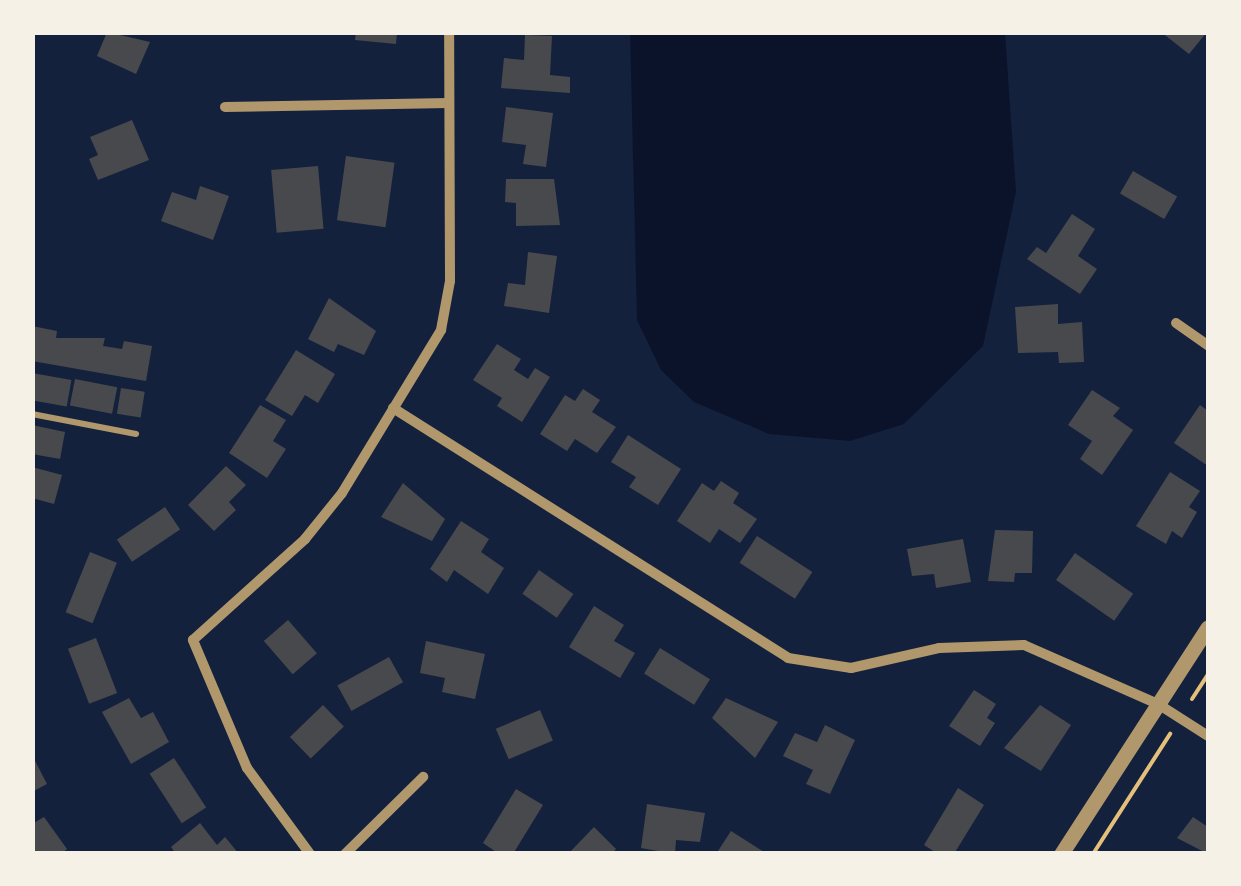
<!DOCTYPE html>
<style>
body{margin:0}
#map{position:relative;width:1241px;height:886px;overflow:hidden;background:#14213d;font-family:"Fira Sans Condensed",sans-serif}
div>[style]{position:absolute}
.water>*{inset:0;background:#0b132b}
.building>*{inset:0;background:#48494c;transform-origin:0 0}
.path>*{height:4px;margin:-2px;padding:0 2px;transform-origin:2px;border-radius:2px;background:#e5c07b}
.service>*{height:6px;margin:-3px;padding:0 3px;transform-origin:3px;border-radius:3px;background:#b1986c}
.minor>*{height:10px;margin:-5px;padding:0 5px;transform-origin:5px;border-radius:5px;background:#b1986c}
.tertiary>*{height:15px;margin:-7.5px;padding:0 7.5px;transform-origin:7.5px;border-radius:7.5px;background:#b1986c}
span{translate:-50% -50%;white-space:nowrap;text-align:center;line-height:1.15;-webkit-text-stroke:8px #f6f1e7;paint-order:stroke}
.frame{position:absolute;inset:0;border:35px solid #f6f1e7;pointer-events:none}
</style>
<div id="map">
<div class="water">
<i style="clip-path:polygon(630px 33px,1005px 33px,1016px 192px,983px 346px,904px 424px,850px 441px,769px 434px,694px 402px,661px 370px,637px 320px)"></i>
</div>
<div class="building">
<i style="clip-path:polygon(107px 32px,150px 42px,136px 74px,97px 56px)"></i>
<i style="clip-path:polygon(356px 32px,397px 32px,396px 44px,355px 40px)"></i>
<i style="clip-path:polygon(1161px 32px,1207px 32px,1189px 54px)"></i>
<i style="clip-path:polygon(525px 35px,552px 36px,550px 75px,570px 77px,570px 93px,501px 88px,504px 58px,524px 60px)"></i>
<i style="clip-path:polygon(506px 107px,553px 113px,546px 167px,523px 164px,526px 145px,502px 142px)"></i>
<i style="clip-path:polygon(132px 120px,149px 160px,98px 180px,89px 159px,98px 155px,90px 137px)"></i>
<i style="left:346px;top:156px;width:49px;height:65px;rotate:8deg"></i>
<i style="left:318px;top:166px;width:63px;height:47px;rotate:85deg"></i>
<i style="left:1133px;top:171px;width:51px;height:26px;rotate:30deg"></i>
<i style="clip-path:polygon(506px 179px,554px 179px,560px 225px,516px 226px,516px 203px,505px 202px)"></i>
<i style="clip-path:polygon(200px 186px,229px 196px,213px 240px,161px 221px,172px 192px,196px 200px)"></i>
<i style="clip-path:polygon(1072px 214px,1095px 229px,1078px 256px,1097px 269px,1080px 294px,1027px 259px,1037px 247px,1046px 253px)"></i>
<i style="clip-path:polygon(528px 252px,557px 256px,549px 313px,504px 306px,508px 283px,525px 285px)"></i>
<i style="clip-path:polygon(329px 298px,376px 331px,364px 355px,338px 344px,334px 352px,308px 339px)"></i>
<i style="clip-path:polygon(1058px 304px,1058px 324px,1082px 322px,1084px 362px,1059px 363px,1058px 352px,1018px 353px,1015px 307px)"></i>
<i style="clip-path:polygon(32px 326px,57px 331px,56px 338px,105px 338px,103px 346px,122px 349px,124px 341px,152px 346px,146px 381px,32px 361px)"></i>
<i style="clip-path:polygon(497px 344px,521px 359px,514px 370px,528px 379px,535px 368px,550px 377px,522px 422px,497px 406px,502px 398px,473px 380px)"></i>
<i style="clip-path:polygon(296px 350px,335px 374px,318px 403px,305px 395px,292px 416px,265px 400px)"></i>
<i style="left:32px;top:373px;width:40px;height:27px;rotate:10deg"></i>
<i style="left:75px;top:379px;width:43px;height:27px;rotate:11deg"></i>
<i style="left:121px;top:388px;width:24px;height:26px;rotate:9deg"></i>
<i style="clip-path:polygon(583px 389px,600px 400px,592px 412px,616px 427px,597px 453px,575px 439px,567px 451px,540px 434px,565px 395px,575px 401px)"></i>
<i style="clip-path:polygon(1092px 390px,1120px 408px,1113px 416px,1133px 430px,1102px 475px,1080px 459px,1092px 441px,1068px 425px)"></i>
<i style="clip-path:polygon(260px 405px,286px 420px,273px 441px,286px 449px,267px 478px,229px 453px)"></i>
<i style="clip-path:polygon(1200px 405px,1208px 411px,1208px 466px,1174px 443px)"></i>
<i style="clip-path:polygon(32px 425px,65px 432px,60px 459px,32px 454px)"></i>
<i style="clip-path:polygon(628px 435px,681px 469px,658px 505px,629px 487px,636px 477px,611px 462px)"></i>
<i style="clip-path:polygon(226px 466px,246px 485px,229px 502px,236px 510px,214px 531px,188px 505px)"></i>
<i style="clip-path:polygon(32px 467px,62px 475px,54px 504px,32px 498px)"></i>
<i style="clip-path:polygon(1170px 472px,1200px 491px,1189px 507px,1197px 512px,1182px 538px,1172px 531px,1166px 544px,1136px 526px)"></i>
<i style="clip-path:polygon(721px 481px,739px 493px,733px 503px,757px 519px,740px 543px,719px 529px,710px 543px,677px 521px,702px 483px,714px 491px)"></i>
<i style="clip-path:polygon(403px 483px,445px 519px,432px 541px,381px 517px)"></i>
<i style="left:165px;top:507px;width:27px;height:58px;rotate:56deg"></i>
<i style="clip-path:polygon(461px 521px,489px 539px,481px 552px,504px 568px,488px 594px,454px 570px,447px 582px,430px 569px)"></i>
<i style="clip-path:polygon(995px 530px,1033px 531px,1032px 573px,1015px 573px,1014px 582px,988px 581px)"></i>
<i style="left:757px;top:536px;width:66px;height:32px;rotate:33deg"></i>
<i style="clip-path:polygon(963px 539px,971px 582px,936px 588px,934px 574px,912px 576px,907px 549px)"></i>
<i style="left:90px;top:552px;width:29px;height:65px;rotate:22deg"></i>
<i style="left:1075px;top:553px;width:71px;height:33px;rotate:35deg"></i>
<i style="left:539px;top:570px;width:42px;height:29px;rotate:35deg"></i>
<i style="clip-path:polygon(594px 606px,624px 625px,614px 641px,635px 653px,620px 678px,569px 647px)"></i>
<i style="left:288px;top:620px;width:44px;height:32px;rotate:49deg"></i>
<i style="left:96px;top:638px;width:59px;height:30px;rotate:69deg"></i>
<i style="clip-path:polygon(426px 641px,485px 654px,475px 699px,442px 692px,445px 678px,420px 673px)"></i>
<i style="left:660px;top:648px;width:59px;height:30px;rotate:32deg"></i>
<i style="left:389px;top:657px;width:29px;height:59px;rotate:61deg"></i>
<i style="clip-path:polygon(974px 690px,996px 704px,987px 718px,995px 723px,980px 746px,949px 726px)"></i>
<i style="clip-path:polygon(129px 698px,141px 718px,153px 712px,169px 742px,131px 764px,102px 712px)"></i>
<i style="clip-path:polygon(726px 698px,778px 722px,755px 758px,712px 718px)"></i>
<i style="left:323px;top:705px;width:30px;height:46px;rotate:46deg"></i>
<i style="clip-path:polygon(1040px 705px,1071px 725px,1041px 771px,1004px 748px)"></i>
<i style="left:540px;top:710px;width:33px;height:48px;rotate:67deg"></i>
<i style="clip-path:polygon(825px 725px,855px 740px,830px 794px,806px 784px,813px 770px,783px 756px,795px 733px,817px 742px)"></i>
<i style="clip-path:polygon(32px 755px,47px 784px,32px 792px)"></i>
<i style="left:174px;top:758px;width:59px;height:29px;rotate:57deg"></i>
<i style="clip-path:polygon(958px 788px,984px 805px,954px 854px,938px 854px,924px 845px)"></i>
<i style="clip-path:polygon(516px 789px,543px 805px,513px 854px,499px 854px,483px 843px)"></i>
<i style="clip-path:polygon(647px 804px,705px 813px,700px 842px,676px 840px,675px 854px,641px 848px)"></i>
<i style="clip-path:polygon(44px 817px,67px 849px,61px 854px,32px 852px,32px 824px)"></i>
<i style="clip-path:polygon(1193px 817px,1208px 827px,1208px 854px,1177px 838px)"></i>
<i style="clip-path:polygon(200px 823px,217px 845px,225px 837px,239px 854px,176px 854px,171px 847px)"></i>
<i style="clip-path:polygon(594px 827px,616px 849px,612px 854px,568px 854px)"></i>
<i style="clip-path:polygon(731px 831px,767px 854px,716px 854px)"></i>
</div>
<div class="path">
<i style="left:1192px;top:699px;width:30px;rotate:-57deg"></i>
<i style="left:1093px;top:854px;width:143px;rotate:-57.3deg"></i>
</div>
<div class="service">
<i style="left:32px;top:414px;width:106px;rotate:10.9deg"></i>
</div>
<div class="minor">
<i style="left:225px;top:107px;width:224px;rotate:-1deg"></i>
<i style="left:1176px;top:323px;width:39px;rotate:35deg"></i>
<i style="left:393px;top:408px;width:467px;rotate:32.3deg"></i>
<i style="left:788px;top:658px;width:64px;rotate:9deg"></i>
<i style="left:851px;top:668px;width:90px;rotate:-12.8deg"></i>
<i style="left:939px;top:648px;width:85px;rotate:-2deg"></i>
<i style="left:1024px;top:645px;width:146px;rotate:23.8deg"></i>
<i style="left:1158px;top:704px;width:59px;rotate:32.6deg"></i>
<i style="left:310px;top:854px;width:107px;rotate:-126.2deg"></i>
<i style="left:247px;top:768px;width:139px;rotate:-112.9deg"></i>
<i style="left:193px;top:640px;width:151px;rotate:-42deg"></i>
<i style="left:305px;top:539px;width:59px;rotate:-51.2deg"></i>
<i style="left:342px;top:493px;width:191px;rotate:-58.7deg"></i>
<i style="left:441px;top:330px;width:50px;rotate:-79.6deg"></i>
<i style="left:450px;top:281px;width:249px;rotate:-90.2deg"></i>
<i style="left:345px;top:854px;width:110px;rotate:-44.6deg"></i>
</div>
<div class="tertiary">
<i style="left:1061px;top:854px;width:270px;rotate:-57.1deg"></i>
</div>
<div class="frame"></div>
</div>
